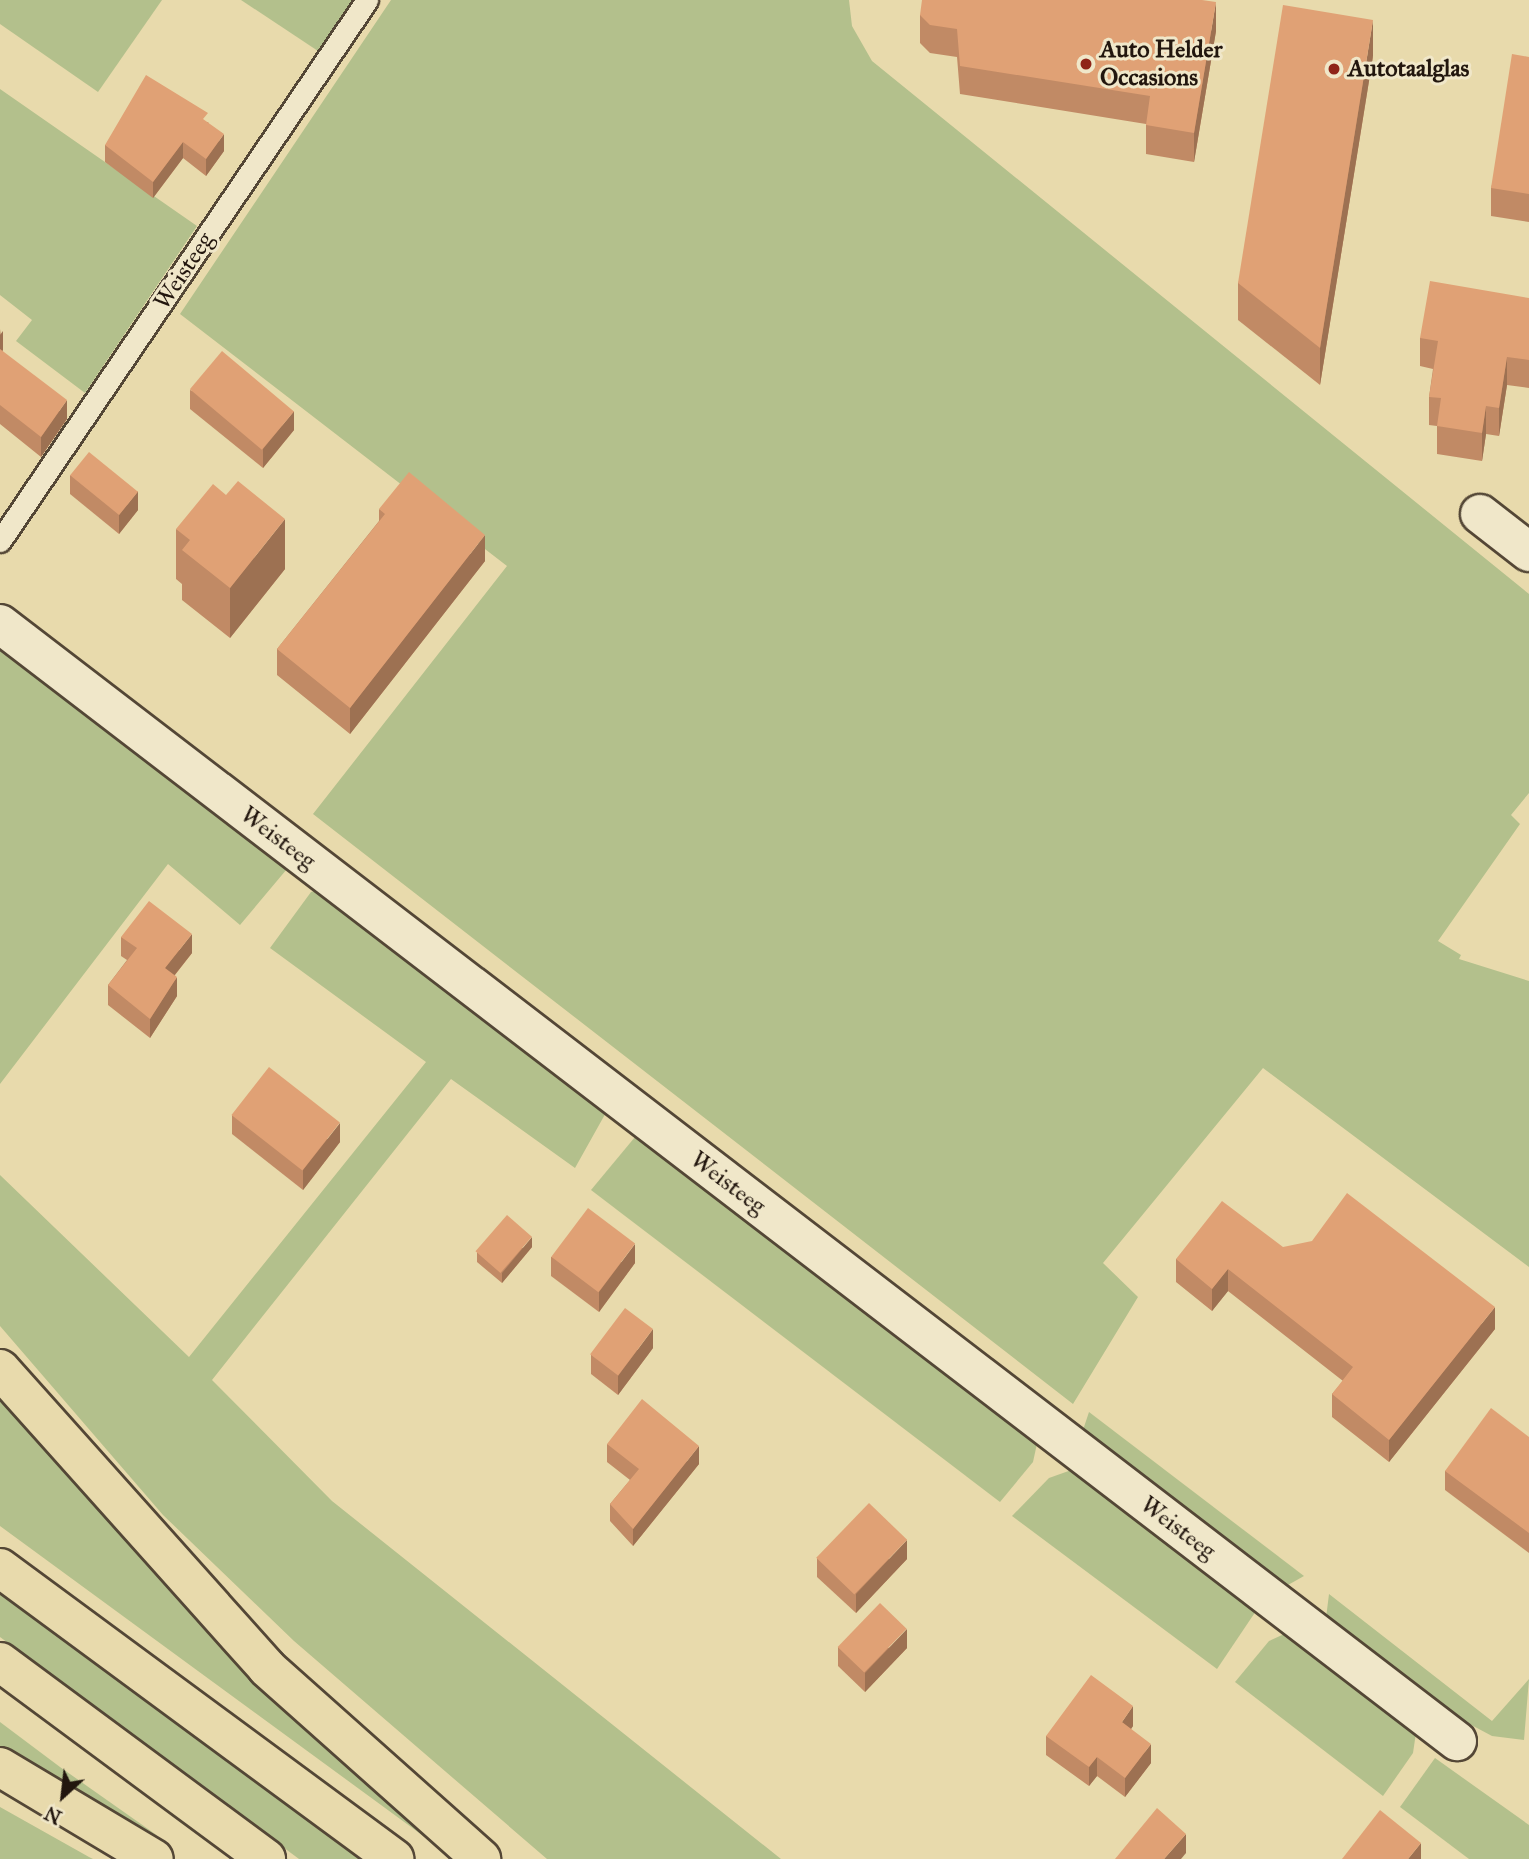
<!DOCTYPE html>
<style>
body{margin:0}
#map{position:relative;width:1529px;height:1859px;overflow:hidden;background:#e8daac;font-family:"IM FELL Great Primer",serif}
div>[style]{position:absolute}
.green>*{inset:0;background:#b3c08c}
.roads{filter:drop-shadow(2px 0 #544736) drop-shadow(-2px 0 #544736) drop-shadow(0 2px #544736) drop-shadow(0 -2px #544736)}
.service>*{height:21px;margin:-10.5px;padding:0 10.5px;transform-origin:10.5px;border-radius:10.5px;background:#f0e7c9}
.minor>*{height:38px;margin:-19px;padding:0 19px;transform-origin:19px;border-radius:19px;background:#f0e7c9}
.motorway>*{height:38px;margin:-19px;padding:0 19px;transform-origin:19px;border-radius:19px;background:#e8daac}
.wall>*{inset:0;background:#c18a65}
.shaded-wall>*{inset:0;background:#9d7152}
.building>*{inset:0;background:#e0a175;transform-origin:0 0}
.dots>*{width:19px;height:19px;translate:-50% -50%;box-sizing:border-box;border:4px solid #f0e7c9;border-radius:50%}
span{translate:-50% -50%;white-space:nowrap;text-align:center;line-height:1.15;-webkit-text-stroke:6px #f0e7c9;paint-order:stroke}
.poi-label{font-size:24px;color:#22160e;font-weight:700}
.left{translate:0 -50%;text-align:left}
.street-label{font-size:24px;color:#22160e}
.north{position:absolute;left:28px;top:1761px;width:70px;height:70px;-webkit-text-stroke:5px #f0e7c9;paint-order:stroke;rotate:207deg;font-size:19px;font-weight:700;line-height:28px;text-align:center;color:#22160e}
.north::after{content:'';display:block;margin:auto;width:24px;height:32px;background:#22160e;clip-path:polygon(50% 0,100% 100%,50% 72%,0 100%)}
</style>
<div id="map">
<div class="green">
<i style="clip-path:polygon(0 0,162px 0,98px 92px,0 24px)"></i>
<i style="clip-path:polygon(241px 0,358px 0,321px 53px)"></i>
<i style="clip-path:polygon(391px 0,849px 0,852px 26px,872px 61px,1529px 594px,1529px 793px,1511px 815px,1520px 824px,1438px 941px,1461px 955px,1459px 959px,1529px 981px,1529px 1267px,1263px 1068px,1103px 1263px,1138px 1297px,1073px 1404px,313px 814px,507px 566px,180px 314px)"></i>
<i style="clip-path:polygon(0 89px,197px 226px,85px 393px,16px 341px,32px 320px,0 295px)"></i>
<i style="clip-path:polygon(0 638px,292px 863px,240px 925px,168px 864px,0 1084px)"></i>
<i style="clip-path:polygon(321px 889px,608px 1109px,575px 1168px,451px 1079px,212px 1380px,332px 1501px,781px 1859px,547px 1859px,294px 1641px,163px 1515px,0 1326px,0 1175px,189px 1357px,426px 1062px,270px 948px,311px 892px)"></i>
<i style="clip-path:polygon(640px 1131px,1038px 1439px,1033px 1462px,1000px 1502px,591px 1190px)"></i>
<i style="clip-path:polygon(0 1397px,281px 1708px,437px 1846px,0 1526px)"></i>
<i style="clip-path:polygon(1089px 1412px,1304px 1576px,1279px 1590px,1081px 1436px)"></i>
<i style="clip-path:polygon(1077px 1468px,1260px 1605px,1217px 1669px,1012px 1516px,1049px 1478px)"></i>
<i style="clip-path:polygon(0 1593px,284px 1803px,359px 1859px,299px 1859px,0 1637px)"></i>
<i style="clip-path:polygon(1329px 1594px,1492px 1721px,1529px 1679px,1524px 1740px,1492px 1736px,1462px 1720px,1456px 1729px,1325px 1626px)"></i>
<i style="clip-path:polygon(1293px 1630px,1417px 1726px,1413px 1753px,1383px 1796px,1235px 1682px,1269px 1641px)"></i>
<i style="clip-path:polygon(0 1722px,60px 1767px,158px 1836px,0 1746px)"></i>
<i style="clip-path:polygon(1435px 1758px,1529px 1825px,1529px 1859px,1469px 1859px,1400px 1807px)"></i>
<i style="clip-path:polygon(0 1807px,89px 1857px,93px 1859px,0 1859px)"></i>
</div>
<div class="roads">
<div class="service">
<i style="left:0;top:541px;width:654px;rotate:-55.85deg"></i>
</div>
<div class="minor">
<i style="left:1480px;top:514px;width:62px;rotate:37.8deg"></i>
<i style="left:0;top:624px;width:1836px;rotate:37.48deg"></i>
</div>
<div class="motorway">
<i style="left:0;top:1369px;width:401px;rotate:48.2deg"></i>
<i style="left:267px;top:1668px;width:287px;rotate:41.7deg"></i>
<i style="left:0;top:1568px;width:490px;rotate:36.4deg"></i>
<i style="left:0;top:1662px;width:331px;rotate:36.5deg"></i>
<i style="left:0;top:1767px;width:179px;rotate:30.9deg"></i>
</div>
</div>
<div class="wall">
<i style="clip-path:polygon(920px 15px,1216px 31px,1194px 162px,1146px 154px,1146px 124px,960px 94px,957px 57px,930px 53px,920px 43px)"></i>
<i style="clip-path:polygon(1373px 56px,1320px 385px,1238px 320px,1238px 283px)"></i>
<i style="clip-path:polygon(1529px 57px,1529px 222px,1491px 216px,1491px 188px)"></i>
<i style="clip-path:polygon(208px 122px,224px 151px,206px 176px,183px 158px,153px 198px,105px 162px,105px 145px)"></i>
<i style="clip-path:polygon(1529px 298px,1529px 388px,1507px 385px,1499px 436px,1486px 434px,1482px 461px,1437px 454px,1437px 426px,1429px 425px,1429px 397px,1433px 369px,1420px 366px,1420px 338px)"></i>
<i style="clip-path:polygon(0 329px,3px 350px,2px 351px,67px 419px,41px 457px,0 424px)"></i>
<i style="clip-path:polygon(190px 390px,294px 430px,263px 468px,190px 409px)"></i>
<i style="clip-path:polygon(70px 475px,138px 510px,119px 534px,70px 494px)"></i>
<i style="clip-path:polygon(379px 509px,485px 561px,350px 734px,277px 675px,277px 649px,379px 521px)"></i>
<i style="clip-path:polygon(176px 529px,285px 569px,230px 638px,182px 600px,182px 584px,176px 579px)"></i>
<i style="clip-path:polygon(121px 937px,192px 953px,175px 975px,177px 996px,150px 1038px,108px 1005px,108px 985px,127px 960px,121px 956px)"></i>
<i style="clip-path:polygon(232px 1115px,340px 1142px,303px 1190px,232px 1134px)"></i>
<i style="clip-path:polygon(532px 1247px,502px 1283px,477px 1262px,477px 1252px)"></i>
<i style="clip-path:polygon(1283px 1247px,1495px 1329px,1389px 1462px,1332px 1417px,1332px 1394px,1343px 1381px,1228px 1291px,1212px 1311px,1176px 1282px,1176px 1259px)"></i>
<i style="clip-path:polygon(551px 1257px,635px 1263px,599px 1312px,551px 1276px)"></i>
<i style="clip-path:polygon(653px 1348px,618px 1395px,591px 1374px,591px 1355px)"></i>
<i style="clip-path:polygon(1529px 1437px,1529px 1553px,1445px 1490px,1445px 1471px)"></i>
<i style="clip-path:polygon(607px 1444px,699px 1464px,633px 1546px,610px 1521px,610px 1504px,630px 1480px,607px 1462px)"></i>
<i style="clip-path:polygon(817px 1558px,907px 1559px,856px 1613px,817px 1577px)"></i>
<i style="clip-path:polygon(838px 1647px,907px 1648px,865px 1692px,838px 1666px)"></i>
<i style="clip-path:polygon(1133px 1726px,1131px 1729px,1151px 1763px,1125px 1797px,1097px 1776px,1089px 1786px,1046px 1755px,1046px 1736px)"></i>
</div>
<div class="shaded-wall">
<i style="clip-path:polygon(1216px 2px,1216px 31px,1194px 162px,1194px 133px)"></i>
<i style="clip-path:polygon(1373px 20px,1373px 56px,1320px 385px,1320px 348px)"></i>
<i style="clip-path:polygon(224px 134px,224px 151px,206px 176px,206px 159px)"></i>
<i style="clip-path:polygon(183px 142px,183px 158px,153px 198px,153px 182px)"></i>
<i style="clip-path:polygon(3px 331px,3px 350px,0 354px,0 335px)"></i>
<i style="clip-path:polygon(1507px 357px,1507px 385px,1499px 436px,1499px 408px)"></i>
<i style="clip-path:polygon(67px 400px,67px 419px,41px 457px,41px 437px)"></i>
<i style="clip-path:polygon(1486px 406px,1486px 434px,1482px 461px,1482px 433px)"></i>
<i style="clip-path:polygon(294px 411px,294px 430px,263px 468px,263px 449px)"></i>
<i style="clip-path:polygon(138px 491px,138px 510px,119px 534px,119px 515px)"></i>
<i style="clip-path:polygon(285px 519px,285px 569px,230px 638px,230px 588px)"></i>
<i style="clip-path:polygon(485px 535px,485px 561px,350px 734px,350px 708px)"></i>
<i style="clip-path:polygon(192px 934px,192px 953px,165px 987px,165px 968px)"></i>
<i style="clip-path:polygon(177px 977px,177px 996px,150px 1038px,150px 1019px)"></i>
<i style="clip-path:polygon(340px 1123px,340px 1142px,303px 1190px,303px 1170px)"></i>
<i style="clip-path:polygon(532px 1237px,532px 1247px,502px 1283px,502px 1273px)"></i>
<i style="clip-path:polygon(635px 1244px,635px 1263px,599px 1312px,599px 1292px)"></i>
<i style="clip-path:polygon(1228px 1269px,1228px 1291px,1212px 1311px,1212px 1289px)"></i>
<i style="clip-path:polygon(1495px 1307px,1495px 1329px,1389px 1462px,1389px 1440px)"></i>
<i style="clip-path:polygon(653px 1329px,653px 1348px,618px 1395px,618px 1376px)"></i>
<i style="clip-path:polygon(699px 1446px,699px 1464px,633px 1546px,633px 1529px)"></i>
<i style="clip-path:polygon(907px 1540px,907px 1559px,856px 1613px,856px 1594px)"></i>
<i style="clip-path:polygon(907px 1629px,907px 1648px,865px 1692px,865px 1673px)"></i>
<i style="clip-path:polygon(1133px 1706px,1133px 1726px,1122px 1742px,1122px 1722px)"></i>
<i style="clip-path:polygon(1151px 1744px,1151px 1763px,1125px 1797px,1125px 1778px)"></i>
<i style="clip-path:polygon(1097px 1757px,1097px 1776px,1089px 1786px,1089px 1767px)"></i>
<i style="clip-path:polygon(1186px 1834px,1186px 1853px,1181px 1859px,1164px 1859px)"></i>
<i style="clip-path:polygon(1421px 1843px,1421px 1859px,1408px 1859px)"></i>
</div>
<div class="building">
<i style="clip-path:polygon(922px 0,1202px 0,1216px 2px,1194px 133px,1146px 125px,1150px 96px,960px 66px,957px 29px,930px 25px,920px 15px)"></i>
<i style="clip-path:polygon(1283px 5px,1373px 20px,1320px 348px,1238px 283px)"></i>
<i style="clip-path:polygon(1512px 54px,1529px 57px,1529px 194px,1491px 188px)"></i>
<i style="clip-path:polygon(146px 75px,208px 113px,203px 119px,224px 134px,206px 159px,183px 142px,153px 182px,105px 145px)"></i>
<i style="clip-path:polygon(1430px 281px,1529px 298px,1529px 360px,1507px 357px,1499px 408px,1486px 406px,1482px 433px,1437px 426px,1441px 398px,1429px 397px,1438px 341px,1420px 338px)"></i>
<i style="clip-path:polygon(0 349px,67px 400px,41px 437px,0 405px)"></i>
<i style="left:222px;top:351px;width:94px;height:50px;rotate:40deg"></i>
<i style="left:89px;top:452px;width:63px;height:30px;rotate:39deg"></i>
<i style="clip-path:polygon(409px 472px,485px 535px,350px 708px,277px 649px,385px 514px,379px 509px)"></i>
<i style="clip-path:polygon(238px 481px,285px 519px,230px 588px,182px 550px,190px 540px,176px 529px,213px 484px,226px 495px)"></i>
<i style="clip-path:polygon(149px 901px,192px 934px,165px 968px,177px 977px,150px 1019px,108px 985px,137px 948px,121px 937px)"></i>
<i style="left:269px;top:1067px;width:90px;height:61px;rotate:38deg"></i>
<i style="clip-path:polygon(1347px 1193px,1495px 1307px,1389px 1440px,1332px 1394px,1353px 1367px,1228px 1269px,1212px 1289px,1176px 1259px,1222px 1201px,1283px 1247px,1312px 1241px)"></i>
<i style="left:588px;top:1208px;width:59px;height:61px;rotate:37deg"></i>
<i style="left:507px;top:1215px;width:33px;height:48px;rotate:41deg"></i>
<i style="left:625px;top:1308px;width:35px;height:58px;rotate:37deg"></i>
<i style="clip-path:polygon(642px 1399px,699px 1446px,633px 1529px,610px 1504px,639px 1469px,607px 1444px)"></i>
<i style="clip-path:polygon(1491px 1408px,1529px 1437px,1529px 1533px,1445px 1471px)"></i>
<i style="left:869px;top:1503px;width:53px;height:76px;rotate:44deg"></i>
<i style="left:880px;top:1603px;width:37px;height:61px;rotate:44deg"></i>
<i style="clip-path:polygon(1091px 1675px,1133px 1706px,1122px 1722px,1151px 1744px,1125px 1778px,1097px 1757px,1089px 1767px,1046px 1736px)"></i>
<i style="clip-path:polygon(1157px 1808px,1186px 1834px,1164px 1859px,1115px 1859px)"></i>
<i style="clip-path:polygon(1380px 1810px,1421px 1843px,1408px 1859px,1342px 1859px)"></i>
</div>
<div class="dots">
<i style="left:1086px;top:64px;background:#8f2418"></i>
<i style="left:1334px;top:69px;background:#8f2418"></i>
</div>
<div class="poi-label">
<span class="left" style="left:1100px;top:64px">Auto Helder<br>Occasions</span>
<span class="left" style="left:1348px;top:69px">Autotaalglas</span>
</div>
<div class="street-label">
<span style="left:184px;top:271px;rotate:-56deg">Weisteeg</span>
<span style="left:278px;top:838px;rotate:37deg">Weisteeg</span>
<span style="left:728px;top:1183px;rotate:37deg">Weisteeg</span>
<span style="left:1178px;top:1528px;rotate:37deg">Weisteeg</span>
</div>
<div class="north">N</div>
</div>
